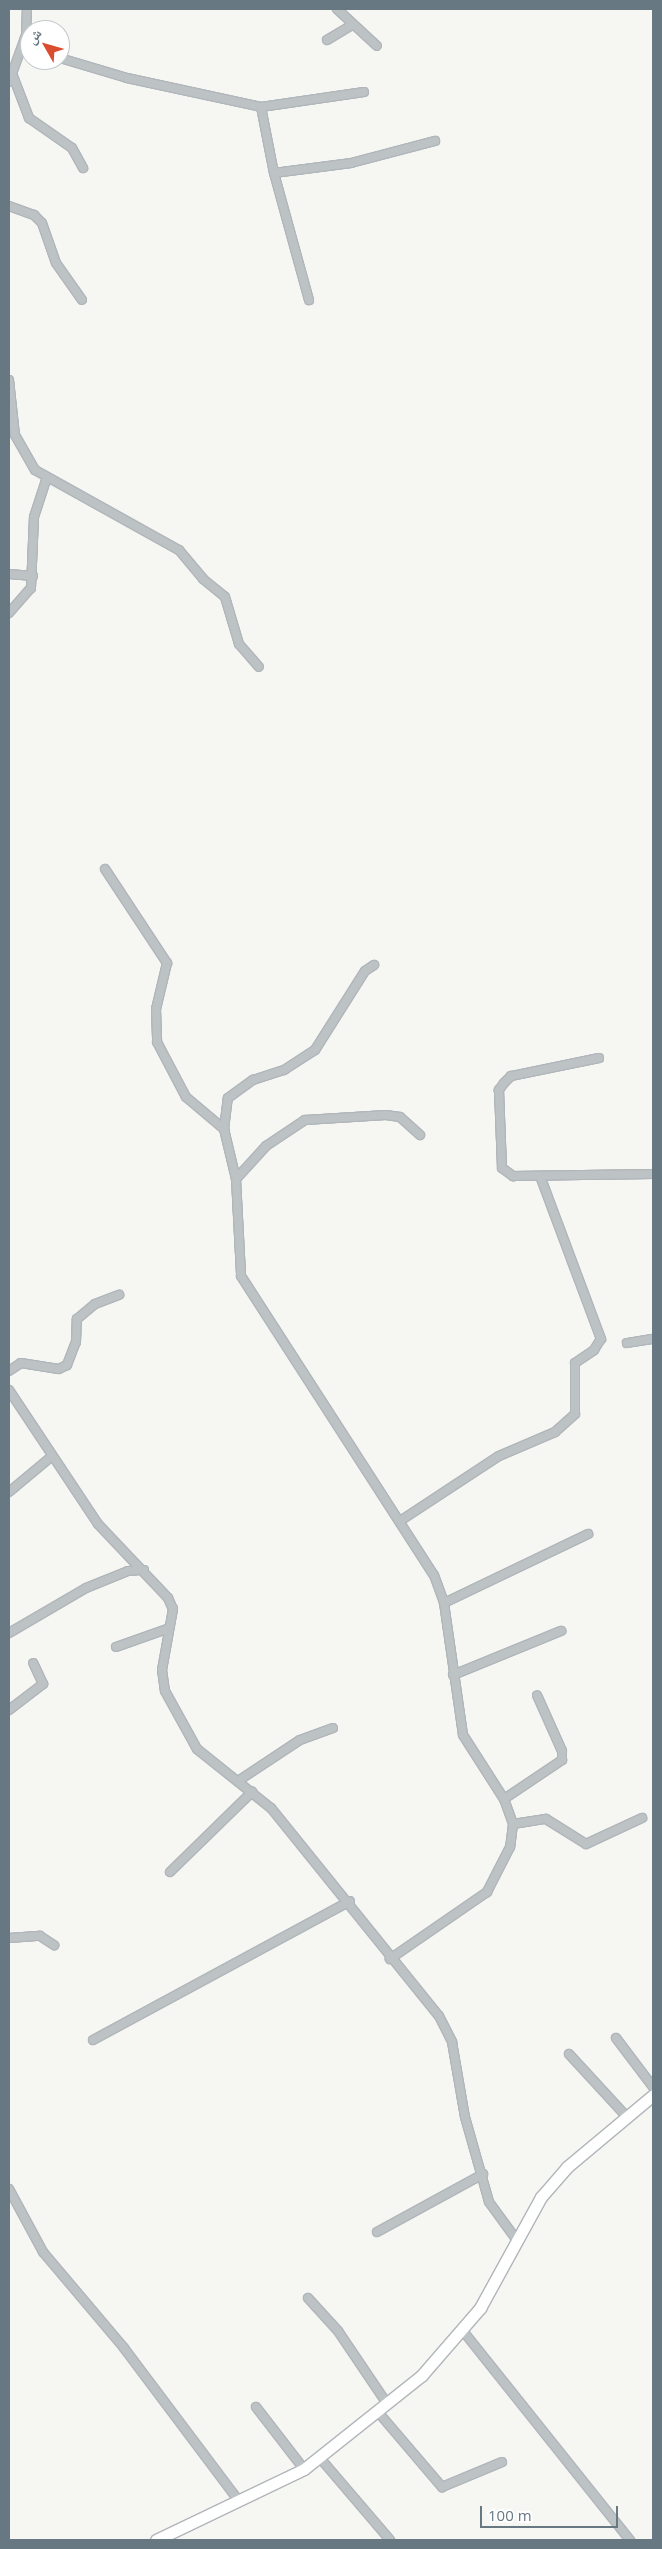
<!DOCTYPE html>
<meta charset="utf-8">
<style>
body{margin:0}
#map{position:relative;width:662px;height:2549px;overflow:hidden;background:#f6f6f3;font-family:"Open Sans","Noto Naskh Arabic",sans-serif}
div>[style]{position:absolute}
.roads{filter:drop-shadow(1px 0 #b0b6ba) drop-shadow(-1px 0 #b0b6ba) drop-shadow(0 1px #b0b6ba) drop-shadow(0 -1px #b0b6ba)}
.street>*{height:8px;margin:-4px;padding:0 4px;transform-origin:4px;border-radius:4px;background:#bdc2c5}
.secondary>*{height:11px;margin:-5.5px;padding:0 5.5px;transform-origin:5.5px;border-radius:5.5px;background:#fff}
span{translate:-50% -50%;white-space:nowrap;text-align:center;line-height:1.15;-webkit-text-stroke:5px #fff;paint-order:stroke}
.frame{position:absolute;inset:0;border:10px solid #677883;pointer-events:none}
.north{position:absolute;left:20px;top:20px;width:50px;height:50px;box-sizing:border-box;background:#fff;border:1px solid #c2c9cd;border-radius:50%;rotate:308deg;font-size:14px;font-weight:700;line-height:20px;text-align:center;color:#677883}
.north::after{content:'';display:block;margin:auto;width:18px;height:22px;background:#db4d2f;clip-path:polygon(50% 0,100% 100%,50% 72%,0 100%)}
.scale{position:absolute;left:480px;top:2506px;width:138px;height:22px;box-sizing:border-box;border:2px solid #677883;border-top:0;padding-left:6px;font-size:15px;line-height:18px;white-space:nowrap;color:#677883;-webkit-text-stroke:4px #fff;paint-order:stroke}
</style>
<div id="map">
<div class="roads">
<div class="street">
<i style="left:337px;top:9px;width:54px;rotate:42.8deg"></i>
<i style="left:327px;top:40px;width:29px;rotate:-31deg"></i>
<i style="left:60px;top:58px;width:70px;rotate:16.6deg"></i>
<i style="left:127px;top:78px;width:137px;rotate:12.2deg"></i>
<i style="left:261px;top:107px;width:67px;rotate:78.9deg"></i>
<i style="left:274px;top:173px;width:132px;rotate:74.6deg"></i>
<i style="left:13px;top:76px;width:45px;rotate:69.1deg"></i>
<i style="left:29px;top:118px;width:52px;rotate:34.9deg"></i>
<i style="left:72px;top:148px;width:23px;rotate:61deg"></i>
<i style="left:9px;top:82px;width:50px;rotate:-70.1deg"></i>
<i style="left:26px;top:35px;width:26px;rotate:-88deg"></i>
<i style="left:261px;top:107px;width:104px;rotate:-8.3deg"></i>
<i style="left:274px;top:173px;width:78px;rotate:-7.4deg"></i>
<i style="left:351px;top:163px;width:87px;rotate:-14.7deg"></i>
<i style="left:9px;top:206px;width:27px;rotate:20deg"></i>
<i style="left:34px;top:215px;width:11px;rotate:45deg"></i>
<i style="left:42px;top:223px;width:42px;rotate:70.7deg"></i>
<i style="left:56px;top:263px;width:45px;rotate:54.9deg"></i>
<i style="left:9px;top:380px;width:55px;rotate:83.8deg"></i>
<i style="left:15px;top:435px;width:40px;rotate:60.3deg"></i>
<i style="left:35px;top:470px;width:165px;rotate:29.1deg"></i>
<i style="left:179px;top:550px;width:38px;rotate:50deg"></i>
<i style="left:203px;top:579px;width:28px;rotate:39deg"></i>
<i style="left:225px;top:597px;width:49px;rotate:73.4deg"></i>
<i style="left:239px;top:644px;width:30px;rotate:49deg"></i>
<i style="left:9px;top:574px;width:24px;rotate:5deg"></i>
<i style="left:9px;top:613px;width:33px;rotate:-49deg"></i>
<i style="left:31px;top:588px;width:71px;rotate:-87.6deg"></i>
<i style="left:34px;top:517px;width:39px;rotate:-72deg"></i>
<i style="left:105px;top:869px;width:113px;rotate:56.6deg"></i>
<i style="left:167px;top:963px;width:47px;rotate:103.4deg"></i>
<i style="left:156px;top:1009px;width:33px;rotate:88deg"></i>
<i style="left:157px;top:1042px;width:62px;rotate:62.2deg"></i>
<i style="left:186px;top:1097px;width:50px;rotate:40.1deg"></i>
<i style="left:224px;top:1129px;width:51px;rotate:76.5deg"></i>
<i style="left:236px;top:1179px;width:97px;rotate:87deg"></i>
<i style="left:241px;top:1276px;width:356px;rotate:57.2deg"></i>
<i style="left:434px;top:1575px;width:30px;rotate:70deg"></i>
<i style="left:444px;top:1603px;width:133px;rotate:81.8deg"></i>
<i style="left:463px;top:1735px;width:76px;rotate:57.4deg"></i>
<i style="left:504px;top:1799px;width:27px;rotate:70deg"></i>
<i style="left:513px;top:1824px;width:23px;rotate:97deg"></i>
<i style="left:510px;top:1847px;width:51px;rotate:117.1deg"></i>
<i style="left:487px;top:1892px;width:118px;rotate:145.4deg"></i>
<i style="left:599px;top:1058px;width:90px;rotate:168.4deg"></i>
<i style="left:511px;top:1076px;width:10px;rotate:135deg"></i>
<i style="left:504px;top:1083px;width:9px;rotate:126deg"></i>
<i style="left:499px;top:1090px;width:78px;rotate:87.8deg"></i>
<i style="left:502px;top:1168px;width:14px;rotate:36deg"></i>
<i style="left:513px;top:1176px;width:140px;rotate:-0.8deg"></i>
<i style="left:224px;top:1129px;width:31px;rotate:-83deg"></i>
<i style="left:228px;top:1098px;width:31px;rotate:-36deg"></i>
<i style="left:253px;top:1080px;width:33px;rotate:-18deg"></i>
<i style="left:284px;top:1070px;width:37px;rotate:-33deg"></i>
<i style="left:315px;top:1050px;width:93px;rotate:-57.7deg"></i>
<i style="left:365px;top:971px;width:11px;rotate:-34deg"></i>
<i style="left:236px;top:1179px;width:45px;rotate:-47.7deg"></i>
<i style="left:266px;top:1146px;width:47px;rotate:-33.7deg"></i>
<i style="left:305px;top:1120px;width:81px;rotate:-3.5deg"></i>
<i style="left:386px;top:1115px;width:14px;rotate:8deg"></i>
<i style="left:400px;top:1117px;width:27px;rotate:42deg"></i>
<i style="left:627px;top:1343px;width:26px;rotate:-9deg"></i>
<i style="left:9px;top:1371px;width:14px;rotate:-34deg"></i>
<i style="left:21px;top:1363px;width:38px;rotate:9deg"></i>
<i style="left:59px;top:1369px;width:9px;rotate:-27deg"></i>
<i style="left:67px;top:1365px;width:25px;rotate:-69deg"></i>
<i style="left:76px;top:1342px;width:23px;rotate:-88deg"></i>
<i style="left:77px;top:1319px;width:23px;rotate:-40deg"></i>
<i style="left:95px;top:1304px;width:26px;rotate:-21deg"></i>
<i style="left:9px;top:1390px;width:161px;rotate:56.4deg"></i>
<i style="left:98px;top:1524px;width:102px;rotate:46.6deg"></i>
<i style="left:168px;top:1598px;width:12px;rotate:66deg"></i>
<i style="left:173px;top:1609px;width:62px;rotate:100.2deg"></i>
<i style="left:162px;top:1670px;width:21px;rotate:82deg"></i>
<i style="left:165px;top:1691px;width:66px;rotate:61.1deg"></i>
<i style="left:197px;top:1749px;width:95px;rotate:38.6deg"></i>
<i style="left:271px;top:1808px;width:267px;rotate:51.1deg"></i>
<i style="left:439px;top:2016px;width:29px;rotate:63deg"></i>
<i style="left:452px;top:2042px;width:76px;rotate:80.2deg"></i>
<i style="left:465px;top:2117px;width:88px;rotate:74.2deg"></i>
<i style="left:489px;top:2202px;width:46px;rotate:53.9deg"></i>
<i style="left:9px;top:1492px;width:55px;rotate:-39.8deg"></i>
<i style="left:400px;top:1521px;width:118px;rotate:-33.3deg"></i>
<i style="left:499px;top:1456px;width:61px;rotate:-23.2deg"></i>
<i style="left:555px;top:1432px;width:27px;rotate:-42deg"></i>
<i style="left:575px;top:1414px;width:51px;rotate:-90deg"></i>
<i style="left:575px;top:1363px;width:23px;rotate:-34deg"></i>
<i style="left:594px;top:1350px;width:13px;rotate:-58deg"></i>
<i style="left:601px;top:1339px;width:174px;rotate:-110.5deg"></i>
<i style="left:444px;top:1603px;width:160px;rotate:-25.6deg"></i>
<i style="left:9px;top:1633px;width:89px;rotate:-30.3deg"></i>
<i style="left:86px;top:1588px;width:45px;rotate:-22deg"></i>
<i style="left:128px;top:1571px;width:16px;rotate:-4deg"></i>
<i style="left:116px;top:1647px;width:54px;rotate:-19.4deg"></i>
<i style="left:453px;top:1675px;width:117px;rotate:-22.2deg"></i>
<i style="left:9px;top:1710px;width:43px;rotate:-37.4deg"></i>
<i style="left:43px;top:1684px;width:23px;rotate:-115deg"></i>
<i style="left:238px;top:1781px;width:74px;rotate:-33.5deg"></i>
<i style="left:300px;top:1740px;width:35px;rotate:-20deg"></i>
<i style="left:504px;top:1799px;width:70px;rotate:-33.9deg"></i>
<i style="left:562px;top:1760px;width:9px;rotate:-90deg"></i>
<i style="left:562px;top:1751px;width:61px;rotate:-114.1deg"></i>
<i style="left:513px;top:1824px;width:33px;rotate:-9deg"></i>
<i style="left:546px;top:1819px;width:47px;rotate:32deg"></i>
<i style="left:586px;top:1844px;width:62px;rotate:-24.9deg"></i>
<i style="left:170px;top:1872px;width:115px;rotate:-44.3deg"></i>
<i style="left:9px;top:1938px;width:31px;rotate:-4deg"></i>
<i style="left:40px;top:1936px;width:17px;rotate:33deg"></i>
<i style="left:616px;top:2038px;width:61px;rotate:52.9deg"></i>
<i style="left:93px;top:2040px;width:292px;rotate:-28.4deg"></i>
<i style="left:569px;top:2054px;width:86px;rotate:47.4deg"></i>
<i style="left:9px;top:2189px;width:72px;rotate:61.6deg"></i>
<i style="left:43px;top:2252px;width:126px;rotate:49.8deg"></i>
<i style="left:124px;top:2348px;width:190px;rotate:53.1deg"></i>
<i style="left:377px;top:2232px;width:121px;rotate:-28.7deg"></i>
<i style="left:308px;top:2298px;width:45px;rotate:47.7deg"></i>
<i style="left:338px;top:2331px;width:89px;rotate:56deg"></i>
<i style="left:463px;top:2331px;width:268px;rotate:51.4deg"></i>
<i style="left:256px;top:2407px;width:78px;rotate:52.3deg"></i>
<i style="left:378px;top:2412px;width:99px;rotate:49.5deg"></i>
<i style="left:442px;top:2487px;width:65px;rotate:-22.6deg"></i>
<i style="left:320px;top:2458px;width:108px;rotate:49.5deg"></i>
</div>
<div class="secondary">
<i style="left:156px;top:2540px;width:164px;rotate:-25.6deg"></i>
<i style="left:304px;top:2469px;width:151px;rotate:-38.5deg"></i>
<i style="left:422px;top:2375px;width:89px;rotate:-49.1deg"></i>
<i style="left:480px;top:2308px;width:127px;rotate:-61.2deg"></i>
<i style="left:541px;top:2197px;width:40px;rotate:-49deg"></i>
<i style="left:567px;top:2167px;width:112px;rotate:-39.9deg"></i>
</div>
</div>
<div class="frame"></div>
<div class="north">ش</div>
<div class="scale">100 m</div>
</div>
